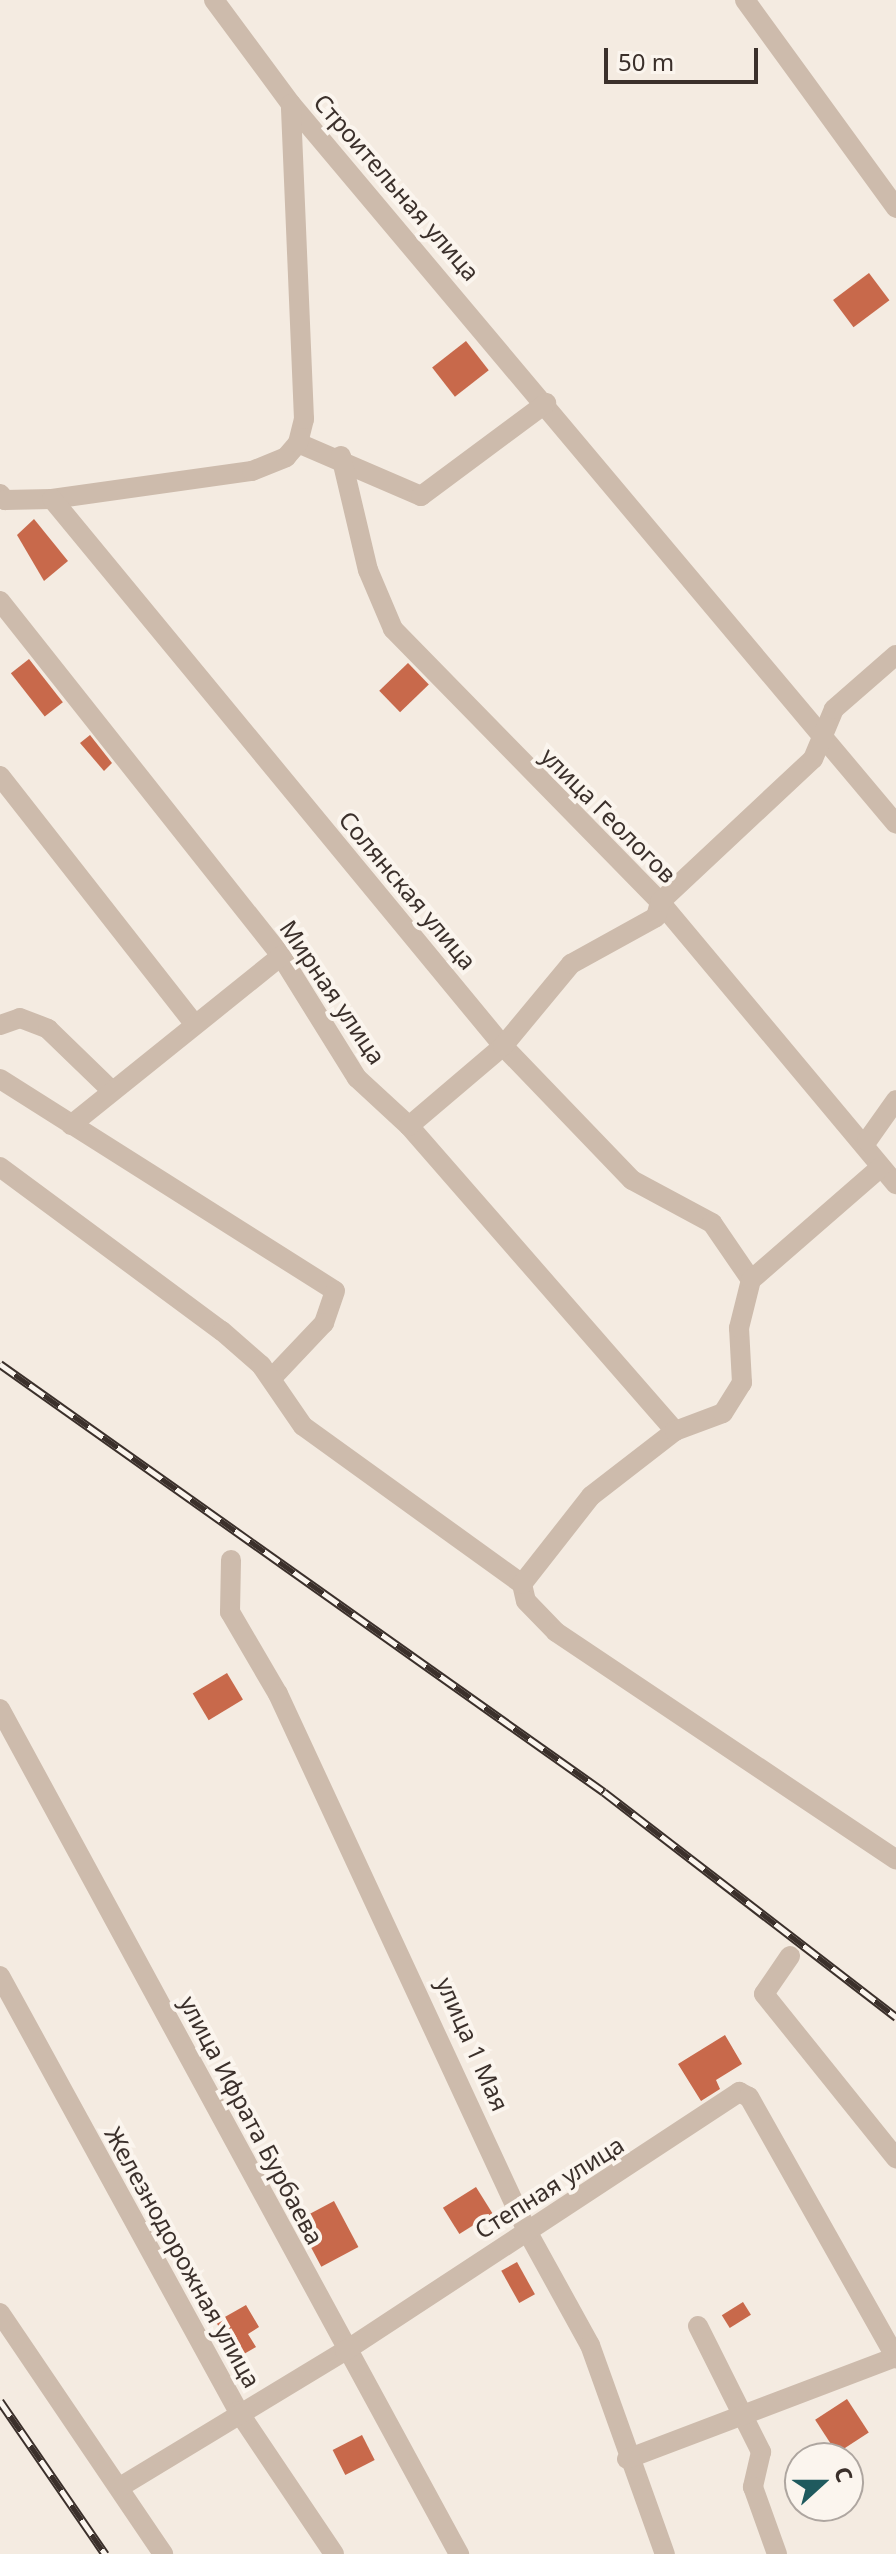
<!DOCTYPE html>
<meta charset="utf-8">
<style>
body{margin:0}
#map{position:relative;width:896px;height:2554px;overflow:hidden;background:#f4ebe1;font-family:"Noto Sans",sans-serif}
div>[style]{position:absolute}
.building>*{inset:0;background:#c8694b;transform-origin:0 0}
.minor>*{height:20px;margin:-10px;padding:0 10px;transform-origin:10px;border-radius:10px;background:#cdbbac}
.rail>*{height:9px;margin-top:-4.5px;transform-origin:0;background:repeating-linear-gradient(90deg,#fbf5ee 0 18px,#3b302b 0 36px);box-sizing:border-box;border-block:2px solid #3b302b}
span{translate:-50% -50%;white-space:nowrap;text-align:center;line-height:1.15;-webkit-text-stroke:8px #fbf5ee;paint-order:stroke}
.street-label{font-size:24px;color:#3b302b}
.north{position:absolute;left:784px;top:2442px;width:80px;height:80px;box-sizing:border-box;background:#fbf5ee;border:2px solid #aea6a0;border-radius:50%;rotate:69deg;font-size:22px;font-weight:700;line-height:32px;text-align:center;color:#3b302b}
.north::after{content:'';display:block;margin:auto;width:28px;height:36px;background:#1f5a5e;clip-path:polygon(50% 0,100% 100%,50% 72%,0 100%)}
.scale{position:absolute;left:604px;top:48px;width:154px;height:36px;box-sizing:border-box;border:4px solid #3b302b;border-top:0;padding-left:10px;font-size:24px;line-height:28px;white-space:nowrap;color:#3b302b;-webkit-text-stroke:6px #fbf5ee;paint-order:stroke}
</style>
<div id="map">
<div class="building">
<i style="left:869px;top:273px;width:34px;height:45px;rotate:53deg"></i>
<i style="left:466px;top:341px;width:37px;height:43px;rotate:52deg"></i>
<i style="clip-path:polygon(34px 519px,68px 561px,44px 581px,17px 535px)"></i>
<i style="left:29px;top:659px;width:55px;height:23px;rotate:52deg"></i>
<i style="left:408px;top:663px;width:30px;height:40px;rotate:46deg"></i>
<i style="clip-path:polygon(90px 735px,112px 763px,104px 771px,80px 743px)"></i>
<i style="left:227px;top:1673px;width:31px;height:40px;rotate:59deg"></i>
<i style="clip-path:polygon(725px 2035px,742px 2064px,716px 2080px,720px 2089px,701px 2101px,678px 2064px)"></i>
<i style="left:476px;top:2187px;width:31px;height:39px;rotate:58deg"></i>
<i style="left:334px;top:2201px;width:52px;height:42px;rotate:62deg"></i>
<i style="left:517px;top:2262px;width:37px;height:18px;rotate:61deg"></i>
<i style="left:743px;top:2302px;width:15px;height:25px;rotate:58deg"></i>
<i style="clip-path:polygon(246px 2305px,259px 2327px,248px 2334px,256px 2347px,237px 2358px,216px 2322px)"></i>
<i style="left:847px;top:2399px;width:40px;height:38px;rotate:57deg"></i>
<i style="left:362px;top:2435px;width:28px;height:33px;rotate:63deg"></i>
</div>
<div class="minor">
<i style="left:214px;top:0;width:129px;rotate:53.5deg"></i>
<i style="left:291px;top:104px;width:940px;rotate:49.96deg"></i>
<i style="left:745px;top:0;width:257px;rotate:54deg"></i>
<i style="left:298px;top:443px;width:134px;rotate:23.3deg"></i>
<i style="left:421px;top:496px;width:156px;rotate:-36.6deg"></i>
<i style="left:341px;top:456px;width:117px;rotate:76.7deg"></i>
<i style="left:368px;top:570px;width:64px;rotate:67deg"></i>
<i style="left:393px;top:629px;width:382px;rotate:45.6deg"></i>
<i style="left:660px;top:902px;width:368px;rotate:50.1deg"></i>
<i style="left:0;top:494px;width:8px;rotate:50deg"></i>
<i style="left:5px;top:500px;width:47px;rotate:-1.2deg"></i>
<i style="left:52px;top:499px;width:202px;rotate:-8deg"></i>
<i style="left:252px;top:471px;width:37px;rotate:-22deg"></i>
<i style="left:286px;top:457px;width:18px;rotate:-49deg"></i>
<i style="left:298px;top:443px;width:25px;rotate:-76deg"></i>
<i style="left:304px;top:419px;width:315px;rotate:-92.4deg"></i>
<i style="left:52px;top:499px;width:709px;rotate:50.49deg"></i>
<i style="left:503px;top:1046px;width:186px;rotate:46.1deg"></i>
<i style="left:632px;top:1180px;width:91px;rotate:28.3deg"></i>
<i style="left:712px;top:1223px;width:69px;rotate:55.6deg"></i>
<i style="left:0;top:601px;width:453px;rotate:51.6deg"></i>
<i style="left:281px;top:956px;width:144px;rotate:58.1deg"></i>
<i style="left:357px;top:1078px;width:71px;rotate:42.7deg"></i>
<i style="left:409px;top:1126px;width:405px;rotate:48.9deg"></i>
<i style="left:0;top:776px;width:314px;rotate:51.9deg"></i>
<i style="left:0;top:1025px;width:21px;rotate:-19deg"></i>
<i style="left:20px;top:1018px;width:30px;rotate:21deg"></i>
<i style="left:48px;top:1029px;width:89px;rotate:44.1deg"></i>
<i style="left:0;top:1079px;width:396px;rotate:32.3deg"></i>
<i style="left:335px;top:1291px;width:34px;rotate:109deg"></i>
<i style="left:324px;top:1323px;width:76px;rotate:133.4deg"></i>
<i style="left:71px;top:1125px;width:270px;rotate:-38.8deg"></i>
<i style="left:409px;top:1126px;width:123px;rotate:-40.4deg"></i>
<i style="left:503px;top:1046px;width:107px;rotate:-50.3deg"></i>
<i style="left:571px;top:964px;width:97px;rotate:-28.9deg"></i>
<i style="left:656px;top:917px;width:16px;rotate:-75deg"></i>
<i style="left:660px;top:902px;width:209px;rotate:-43.1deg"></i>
<i style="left:813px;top:759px;width:54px;rotate:-67.2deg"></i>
<i style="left:834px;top:709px;width:82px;rotate:-41.1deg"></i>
<i style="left:867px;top:1141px;width:50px;rotate:-54.7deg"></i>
<i style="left:0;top:1167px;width:276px;rotate:36.5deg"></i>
<i style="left:222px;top:1331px;width:52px;rotate:41.1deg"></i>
<i style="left:261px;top:1365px;width:74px;rotate:55.5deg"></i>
<i style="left:303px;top:1426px;width:270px;rotate:35.8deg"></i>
<i style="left:522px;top:1584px;width:17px;rotate:77deg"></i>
<i style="left:526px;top:1601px;width:43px;rotate:45.9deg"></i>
<i style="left:556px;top:1632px;width:409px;rotate:33.8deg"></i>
<i style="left:231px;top:1560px;width:52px;rotate:91.1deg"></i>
<i style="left:230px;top:1612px;width:95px;rotate:59.7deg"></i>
<i style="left:278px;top:1694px;width:592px;rotate:65.12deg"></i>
<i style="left:527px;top:2231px;width:130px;rotate:61.1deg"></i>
<i style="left:590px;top:2345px;width:222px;rotate:70.3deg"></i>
<i style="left:522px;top:1584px;width:112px;rotate:-51.9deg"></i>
<i style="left:591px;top:1496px;width:106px;rotate:-37.7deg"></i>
<i style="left:675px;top:1431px;width:51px;rotate:-20.6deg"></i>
<i style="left:723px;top:1413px;width:36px;rotate:-58deg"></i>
<i style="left:742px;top:1383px;width:55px;rotate:-93.1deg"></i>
<i style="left:739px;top:1328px;width:49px;rotate:-76deg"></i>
<i style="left:751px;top:1280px;width:172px;rotate:-41deg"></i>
<i style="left:0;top:1709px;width:962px;rotate:61.49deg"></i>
<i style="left:790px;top:1956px;width:46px;rotate:124.4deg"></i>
<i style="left:764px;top:1994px;width:211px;rotate:51.2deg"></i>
<i style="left:0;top:1976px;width:496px;rotate:61.3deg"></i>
<i style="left:238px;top:2411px;width:172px;rotate:56.1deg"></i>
<i style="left:0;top:2313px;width:291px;rotate:55.9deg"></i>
<i style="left:698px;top:2326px;width:141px;rotate:63.4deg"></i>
<i style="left:761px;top:2452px;width:36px;rotate:103deg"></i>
<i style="left:753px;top:2487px;width:71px;rotate:70.3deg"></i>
<i style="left:627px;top:2459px;width:288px;rotate:-20.8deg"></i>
<i style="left:120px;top:2487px;width:263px;rotate:-31.2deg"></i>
<i style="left:345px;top:2351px;width:472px;rotate:-33.3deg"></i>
<i style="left:739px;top:2092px;width:11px;rotate:27deg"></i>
<i style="left:749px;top:2097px;width:300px;rotate:60.6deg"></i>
</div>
<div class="rail">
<i style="left:0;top:1364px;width:740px;rotate:35.32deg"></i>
<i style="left:604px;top:1792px;width:369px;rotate:37.6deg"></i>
<i style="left:0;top:2401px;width:186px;rotate:55.5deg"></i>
</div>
<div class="street-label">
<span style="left:397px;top:187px;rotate:49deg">Строительная улица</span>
<span style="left:609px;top:815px;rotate:45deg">улица Геологов</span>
<span style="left:408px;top:890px;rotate:50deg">Солянская улица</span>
<span style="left:333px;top:992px;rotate:56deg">Мирная улица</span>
<span style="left:473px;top:2044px;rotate:66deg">улица 1 Мая</span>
<span style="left:252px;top:2120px;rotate:62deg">улица Ифрата Бурбаева</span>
<span style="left:549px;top:2187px;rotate:-32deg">Степная улица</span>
<span style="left:183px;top:2257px;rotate:61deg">Железнодорожная улица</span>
</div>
<div class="north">С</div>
<div class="scale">50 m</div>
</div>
